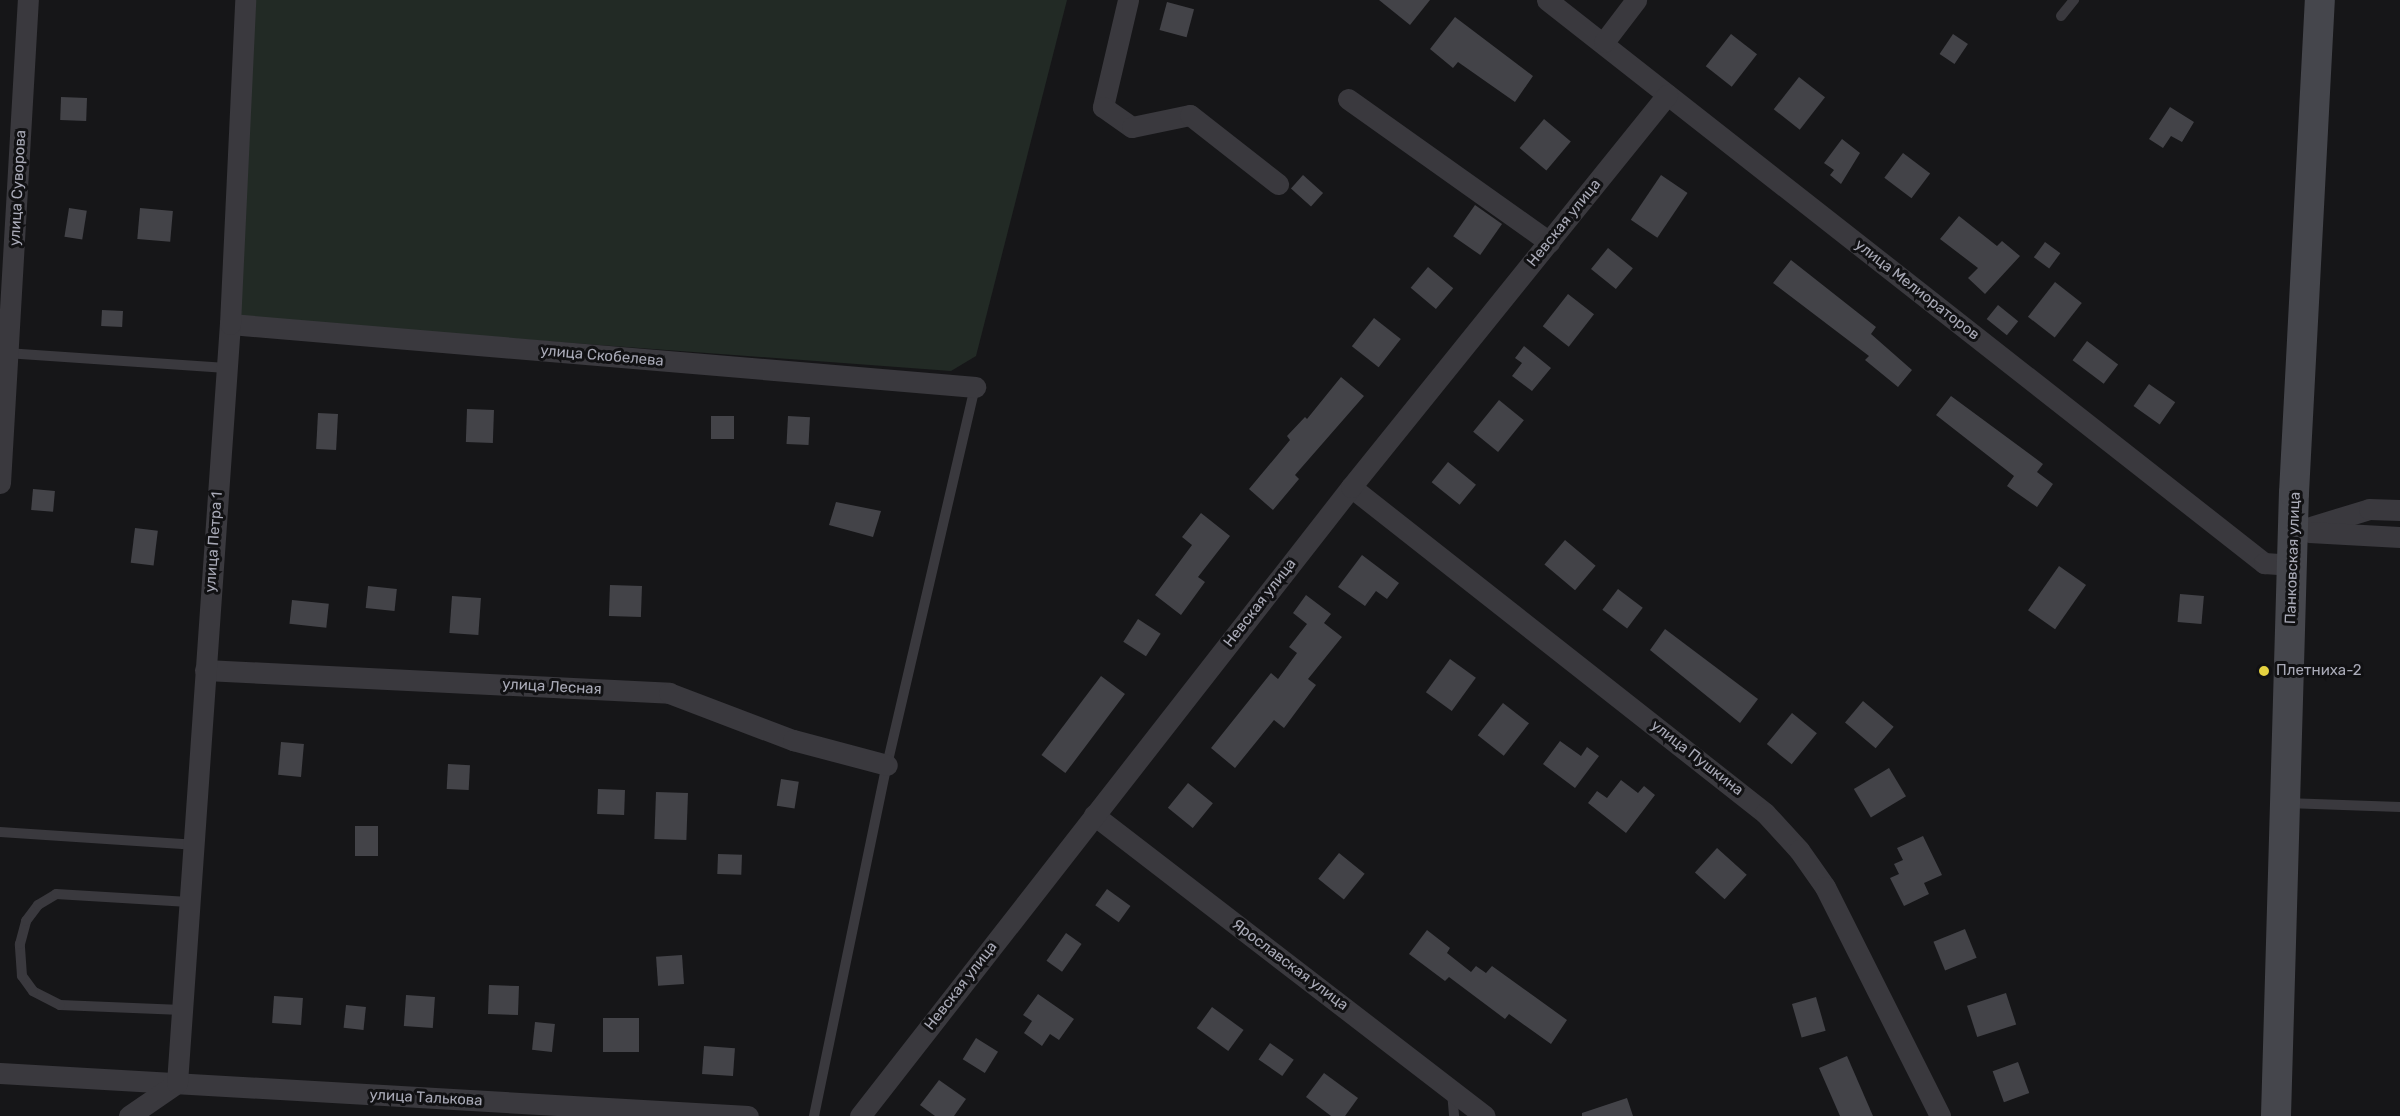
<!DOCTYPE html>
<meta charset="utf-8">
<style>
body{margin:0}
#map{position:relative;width:2400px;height:1116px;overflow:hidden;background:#161618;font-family:Rubik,sans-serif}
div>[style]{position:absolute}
.green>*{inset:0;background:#222a25}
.building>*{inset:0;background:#434348;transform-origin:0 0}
.lane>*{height:10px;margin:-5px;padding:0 5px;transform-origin:5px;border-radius:5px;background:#3a393e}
.street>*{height:21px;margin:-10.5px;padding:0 10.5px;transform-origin:10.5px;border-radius:10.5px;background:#3a393e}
.secondary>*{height:30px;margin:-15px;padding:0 15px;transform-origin:15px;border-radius:15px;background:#45464c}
.dots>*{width:16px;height:16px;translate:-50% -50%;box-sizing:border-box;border:3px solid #111113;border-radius:50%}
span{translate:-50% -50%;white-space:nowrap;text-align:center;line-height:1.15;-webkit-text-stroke:6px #111113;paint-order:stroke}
.street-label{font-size:15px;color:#a9aab7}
.poi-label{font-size:15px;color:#a9aab7}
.left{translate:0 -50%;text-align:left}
</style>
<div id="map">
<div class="green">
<i style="clip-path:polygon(254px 0,1067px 0,976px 356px,951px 371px,233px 318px)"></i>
</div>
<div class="building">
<i style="clip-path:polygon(1379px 0,1430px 0,1410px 25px)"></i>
<i style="left:1167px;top:2px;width:28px;height:29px;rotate:15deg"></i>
<i style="clip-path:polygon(1455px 17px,1533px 76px,1515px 102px,1458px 62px,1453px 68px,1430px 49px)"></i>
<i style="left:1731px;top:34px;width:33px;height:41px;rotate:38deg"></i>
<i style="left:1953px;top:34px;width:18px;height:24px;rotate:34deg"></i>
<i style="left:1799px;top:77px;width:33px;height:41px;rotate:38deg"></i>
<i style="left:61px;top:97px;width:26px;height:23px;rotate:2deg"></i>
<i style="clip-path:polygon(2170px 107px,2194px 122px,2182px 142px,2171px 136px,2163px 148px,2149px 139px)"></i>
<i style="left:1544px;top:119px;width:35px;height:38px;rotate:40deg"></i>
<i style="clip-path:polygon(1842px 139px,1860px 153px,1841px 184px,1830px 175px,1834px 170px,1824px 163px)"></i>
<i style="left:1903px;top:153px;width:34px;height:31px;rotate:37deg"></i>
<i style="left:1303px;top:175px;width:27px;height:18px;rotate:42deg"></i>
<i style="left:1661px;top:175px;width:32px;height:54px;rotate:34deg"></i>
<i style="left:1475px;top:205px;width:33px;height:38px;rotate:35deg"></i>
<i style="left:69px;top:208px;width:18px;height:29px;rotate:9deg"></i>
<i style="left:140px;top:208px;width:33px;height:31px;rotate:5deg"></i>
<i style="clip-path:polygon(1959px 216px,1997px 246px,2002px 241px,2020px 256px,1985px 294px,1968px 278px,1978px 268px,1940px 239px)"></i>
<i style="left:2045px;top:242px;width:19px;height:19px;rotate:36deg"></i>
<i style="left:1608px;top:248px;width:32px;height:27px;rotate:39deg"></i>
<i style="clip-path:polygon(1791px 260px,1876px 327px,1871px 334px,1912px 370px,1898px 387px,1865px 360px,1869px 356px,1773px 283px)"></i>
<i style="left:1428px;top:267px;width:33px;height:27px;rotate:40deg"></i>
<i style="left:2055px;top:282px;width:34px;height:44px;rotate:38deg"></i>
<i style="left:1568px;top:294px;width:33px;height:41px;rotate:38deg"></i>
<i style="left:1998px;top:305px;width:26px;height:18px;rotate:39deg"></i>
<i style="left:102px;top:310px;width:21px;height:16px;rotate:3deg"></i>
<i style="left:1374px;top:318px;width:34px;height:36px;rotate:38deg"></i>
<i style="left:2087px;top:341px;width:39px;height:24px;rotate:37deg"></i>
<i style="clip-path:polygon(1524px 346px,1551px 368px,1532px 391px,1512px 376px,1522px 363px,1515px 358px)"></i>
<i style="clip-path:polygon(1341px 377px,1364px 396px,1295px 475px,1299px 479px,1273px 510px,1249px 489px,1290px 440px,1287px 436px,1305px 417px,1307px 419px)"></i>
<i style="left:2149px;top:384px;width:32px;height:27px;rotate:35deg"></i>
<i style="clip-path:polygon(1951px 396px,2043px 464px,2037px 472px,2053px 484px,2037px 507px,2007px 486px,2014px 476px,1936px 415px)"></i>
<i style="left:1499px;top:400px;width:32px;height:41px;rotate:39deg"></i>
<i style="left:467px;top:409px;width:27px;height:33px;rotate:2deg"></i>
<i style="left:318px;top:413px;width:20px;height:36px;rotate:3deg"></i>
<i style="left:711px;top:416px;width:23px;height:23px"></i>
<i style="left:788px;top:416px;width:22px;height:28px;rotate:3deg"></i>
<i style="left:1448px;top:462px;width:36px;height:26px;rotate:39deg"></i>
<i style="left:33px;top:489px;width:22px;height:21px;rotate:5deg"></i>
<i style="clip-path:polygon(836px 502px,881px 511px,873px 537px,829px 525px)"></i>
<i style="clip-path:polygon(1201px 513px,1230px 536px,1198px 577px,1205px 582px,1181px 615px,1155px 595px,1192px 545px,1182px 537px)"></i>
<i style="left:135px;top:528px;width:23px;height:35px;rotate:7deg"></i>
<i style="left:1565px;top:540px;width:40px;height:32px;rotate:40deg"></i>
<i style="clip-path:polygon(1362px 555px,1399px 583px,1387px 599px,1376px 591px,1365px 606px,1338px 587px)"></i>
<i style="left:2059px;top:566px;width:33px;height:54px;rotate:35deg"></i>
<i style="left:610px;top:585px;width:32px;height:31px;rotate:2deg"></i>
<i style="left:368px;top:586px;width:29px;height:22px;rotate:6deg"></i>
<i style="left:1618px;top:589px;width:31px;height:26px;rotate:37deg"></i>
<i style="left:2180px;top:594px;width:24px;height:28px;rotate:5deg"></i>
<i style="clip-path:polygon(1306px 595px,1331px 614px,1324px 623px,1342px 637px,1308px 679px,1316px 685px,1284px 728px,1274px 720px,1235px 768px,1211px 748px,1271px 673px,1278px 679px,1297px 653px,1289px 647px,1307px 624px,1293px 613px)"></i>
<i style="left:452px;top:596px;width:29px;height:37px;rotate:4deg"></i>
<i style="left:292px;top:600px;width:37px;height:24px;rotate:6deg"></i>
<i style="left:1138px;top:619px;width:27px;height:27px;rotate:33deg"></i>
<i style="clip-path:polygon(1665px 629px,1758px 699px,1740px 723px,1650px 650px)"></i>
<i style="left:1450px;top:659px;width:32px;height:41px;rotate:36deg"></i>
<i style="left:1101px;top:676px;width:30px;height:99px;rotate:37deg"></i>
<i style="left:1863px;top:701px;width:40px;height:28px;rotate:40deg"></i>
<i style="left:1503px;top:703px;width:33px;height:41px;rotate:38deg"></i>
<i style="left:1792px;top:713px;width:32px;height:40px;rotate:39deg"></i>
<i style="clip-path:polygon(1560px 741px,1581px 756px,1587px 747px,1599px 756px,1575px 788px,1543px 764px)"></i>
<i style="left:281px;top:742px;width:23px;height:33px;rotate:5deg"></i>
<i style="left:448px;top:764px;width:22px;height:25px;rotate:3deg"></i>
<i style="left:1889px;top:768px;width:33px;height:41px;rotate:59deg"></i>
<i style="left:781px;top:779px;width:18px;height:27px;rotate:9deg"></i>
<i style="clip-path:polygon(1621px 780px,1638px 793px,1644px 786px,1655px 795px,1626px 833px,1588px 803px,1597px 791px,1607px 798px)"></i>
<i style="left:1188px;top:783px;width:32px;height:32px;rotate:39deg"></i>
<i style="left:598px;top:789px;width:27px;height:25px;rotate:2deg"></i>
<i style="left:656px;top:792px;width:32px;height:47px;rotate:2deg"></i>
<i style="left:355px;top:826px;width:23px;height:30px"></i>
<i style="clip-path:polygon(1923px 836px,1942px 875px,1924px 883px,1929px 894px,1904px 906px,1890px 878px,1899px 874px,1894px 864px,1903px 860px,1897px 848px)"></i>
<i style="left:1717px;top:848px;width:40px;height:33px;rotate:42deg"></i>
<i style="left:1339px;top:853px;width:33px;height:33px;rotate:39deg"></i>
<i style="left:718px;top:854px;width:24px;height:20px;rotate:2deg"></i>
<i style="left:1107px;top:889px;width:29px;height:20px;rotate:36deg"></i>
<i style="left:1965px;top:929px;width:31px;height:34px;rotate:68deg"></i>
<i style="clip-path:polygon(1427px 930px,1450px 948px,1447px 953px,1471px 972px,1476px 966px,1486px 973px,1492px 966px,1567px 1020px,1551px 1044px,1509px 1014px,1505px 1019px,1449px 977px,1445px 981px,1409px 954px)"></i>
<i style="left:1066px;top:933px;width:19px;height:34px;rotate:35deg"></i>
<i style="left:682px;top:955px;width:29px;height:26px;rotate:86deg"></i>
<i style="left:489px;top:985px;width:30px;height:29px;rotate:2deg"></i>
<i style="left:2006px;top:993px;width:33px;height:41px;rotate:72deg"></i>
<i style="clip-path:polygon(1038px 994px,1074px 1019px,1059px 1040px,1050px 1034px,1042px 1046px,1024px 1033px,1032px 1021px,1023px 1015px)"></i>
<i style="left:406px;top:995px;width:29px;height:31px;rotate:4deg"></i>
<i style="left:274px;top:996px;width:29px;height:27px;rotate:4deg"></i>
<i style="left:1816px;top:997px;width:35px;height:25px;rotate:74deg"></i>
<i style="left:346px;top:1005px;width:20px;height:23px;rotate:6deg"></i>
<i style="left:1212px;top:1007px;width:39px;height:26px;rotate:36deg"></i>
<i style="left:603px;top:1018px;width:36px;height:34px"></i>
<i style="left:535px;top:1022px;width:20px;height:28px;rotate:6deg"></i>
<i style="left:976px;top:1038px;width:26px;height:25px;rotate:32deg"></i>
<i style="left:1270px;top:1043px;width:29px;height:20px;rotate:35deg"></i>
<i style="left:704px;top:1046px;width:31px;height:28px;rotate:4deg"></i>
<i style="clip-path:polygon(1847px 1056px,1873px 1116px,1840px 1116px,1819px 1068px)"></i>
<i style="left:2018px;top:1062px;width:33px;height:27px;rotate:70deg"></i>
<i style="clip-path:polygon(1324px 1073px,1358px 1098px,1345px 1116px,1331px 1116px,1306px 1097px)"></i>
<i style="clip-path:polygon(939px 1080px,966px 1099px,954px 1116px,935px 1116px,920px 1105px)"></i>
<i style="clip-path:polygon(1627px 1098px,1633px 1116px,1582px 1116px,1582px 1113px)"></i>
</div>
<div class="lane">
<i style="left:2061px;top:16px;width:21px;rotate:-51deg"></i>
<i style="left:6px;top:353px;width:221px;rotate:3.9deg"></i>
<i style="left:2286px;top:803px;width:114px;rotate:2deg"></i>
<i style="left:0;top:832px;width:194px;rotate:3.8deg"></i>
<i style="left:182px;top:1010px;width:122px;rotate:-177.7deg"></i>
<i style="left:60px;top:1005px;width:30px;rotate:-153deg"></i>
<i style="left:33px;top:991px;width:19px;rotate:-126deg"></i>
<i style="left:22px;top:976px;width:32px;rotate:-94deg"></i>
<i style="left:20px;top:944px;width:24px;rotate:-75deg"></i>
<i style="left:26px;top:921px;width:20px;rotate:-53deg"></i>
<i style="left:38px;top:905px;width:21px;rotate:-31deg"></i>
<i style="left:56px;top:894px;width:133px;rotate:3.4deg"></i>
<i style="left:1452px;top:1092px;width:24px;rotate:85deg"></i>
<i style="left:814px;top:1116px;width:359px;rotate:-78.3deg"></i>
<i style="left:887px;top:765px;width:388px;rotate:-76.9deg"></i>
</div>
<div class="street">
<i style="left:1128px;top:0;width:110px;rotate:103.2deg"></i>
<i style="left:1103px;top:107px;width:35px;rotate:35deg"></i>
<i style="left:1132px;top:127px;width:59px;rotate:-11.7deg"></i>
<i style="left:1190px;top:115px;width:112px;rotate:38.1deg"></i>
<i style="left:1547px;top:0;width:912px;rotate:38.14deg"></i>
<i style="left:2264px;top:563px;width:29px;rotate:4deg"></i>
<i style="left:1604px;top:42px;width:53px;rotate:-52.7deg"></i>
<i style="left:1348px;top:99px;width:247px;rotate:35.4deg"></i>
<i style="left:230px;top:324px;width:748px;rotate:4.83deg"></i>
<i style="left:0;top:483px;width:484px;rotate:-86.7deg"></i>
<i style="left:1351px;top:487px;width:527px;rotate:38.22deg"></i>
<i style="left:1765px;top:813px;width:50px;rotate:47.4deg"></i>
<i style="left:1799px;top:850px;width:45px;rotate:54.9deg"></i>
<i style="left:1825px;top:887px;width:256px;rotate:63.3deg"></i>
<i style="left:2294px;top:532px;width:78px;rotate:-17deg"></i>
<i style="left:2369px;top:509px;width:31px;rotate:2deg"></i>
<i style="left:2309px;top:532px;width:91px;rotate:3.1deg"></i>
<i style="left:205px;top:670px;width:465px;rotate:2.8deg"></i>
<i style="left:669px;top:693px;width:133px;rotate:20.8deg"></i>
<i style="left:793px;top:740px;width:97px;rotate:14.9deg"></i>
<i style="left:1094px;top:815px;width:493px;rotate:37.6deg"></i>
<i style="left:0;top:1073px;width:749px;rotate:3.29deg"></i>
<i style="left:129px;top:1116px;width:58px;rotate:-34.5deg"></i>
<i style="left:177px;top:1083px;width:761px;rotate:-86.01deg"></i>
<i style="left:230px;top:324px;width:324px;rotate:-87.3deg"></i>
<i style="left:860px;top:1116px;width:798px;rotate:-52.02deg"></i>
<i style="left:1351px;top:487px;width:504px;rotate:-51.13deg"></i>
</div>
<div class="secondary">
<i style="left:2276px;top:1116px;width:623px;rotate:-88.35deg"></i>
<i style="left:2294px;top:493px;width:494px;rotate:-87deg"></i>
</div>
<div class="dots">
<i style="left:2264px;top:671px;background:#e5d240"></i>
</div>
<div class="street-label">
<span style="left:18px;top:188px;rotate:-87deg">улица Суворова</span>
<span style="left:1564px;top:223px;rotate:-51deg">Невская улица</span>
<span style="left:1917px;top:290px;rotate:38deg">улица Мелиораторов</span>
<span style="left:602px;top:356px;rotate:5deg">улица Скобелева</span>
<span style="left:214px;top:542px;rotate:-86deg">улица Петра 1</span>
<span style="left:2293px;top:558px;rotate:-88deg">Панковская улица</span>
<span style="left:1260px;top:603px;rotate:-52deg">Невская улица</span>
<span style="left:552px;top:687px;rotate:3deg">улица Лесная</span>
<span style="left:1697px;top:758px;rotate:38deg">улица Пушкина</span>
<span style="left:1290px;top:965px;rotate:37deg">Ярославская улица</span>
<span style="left:961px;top:986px;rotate:-52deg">Невская улица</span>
<span style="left:426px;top:1098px;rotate:3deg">улица Талькова</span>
</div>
<div class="poi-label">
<span class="left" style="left:2276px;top:671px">Плетниха-2</span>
</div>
</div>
